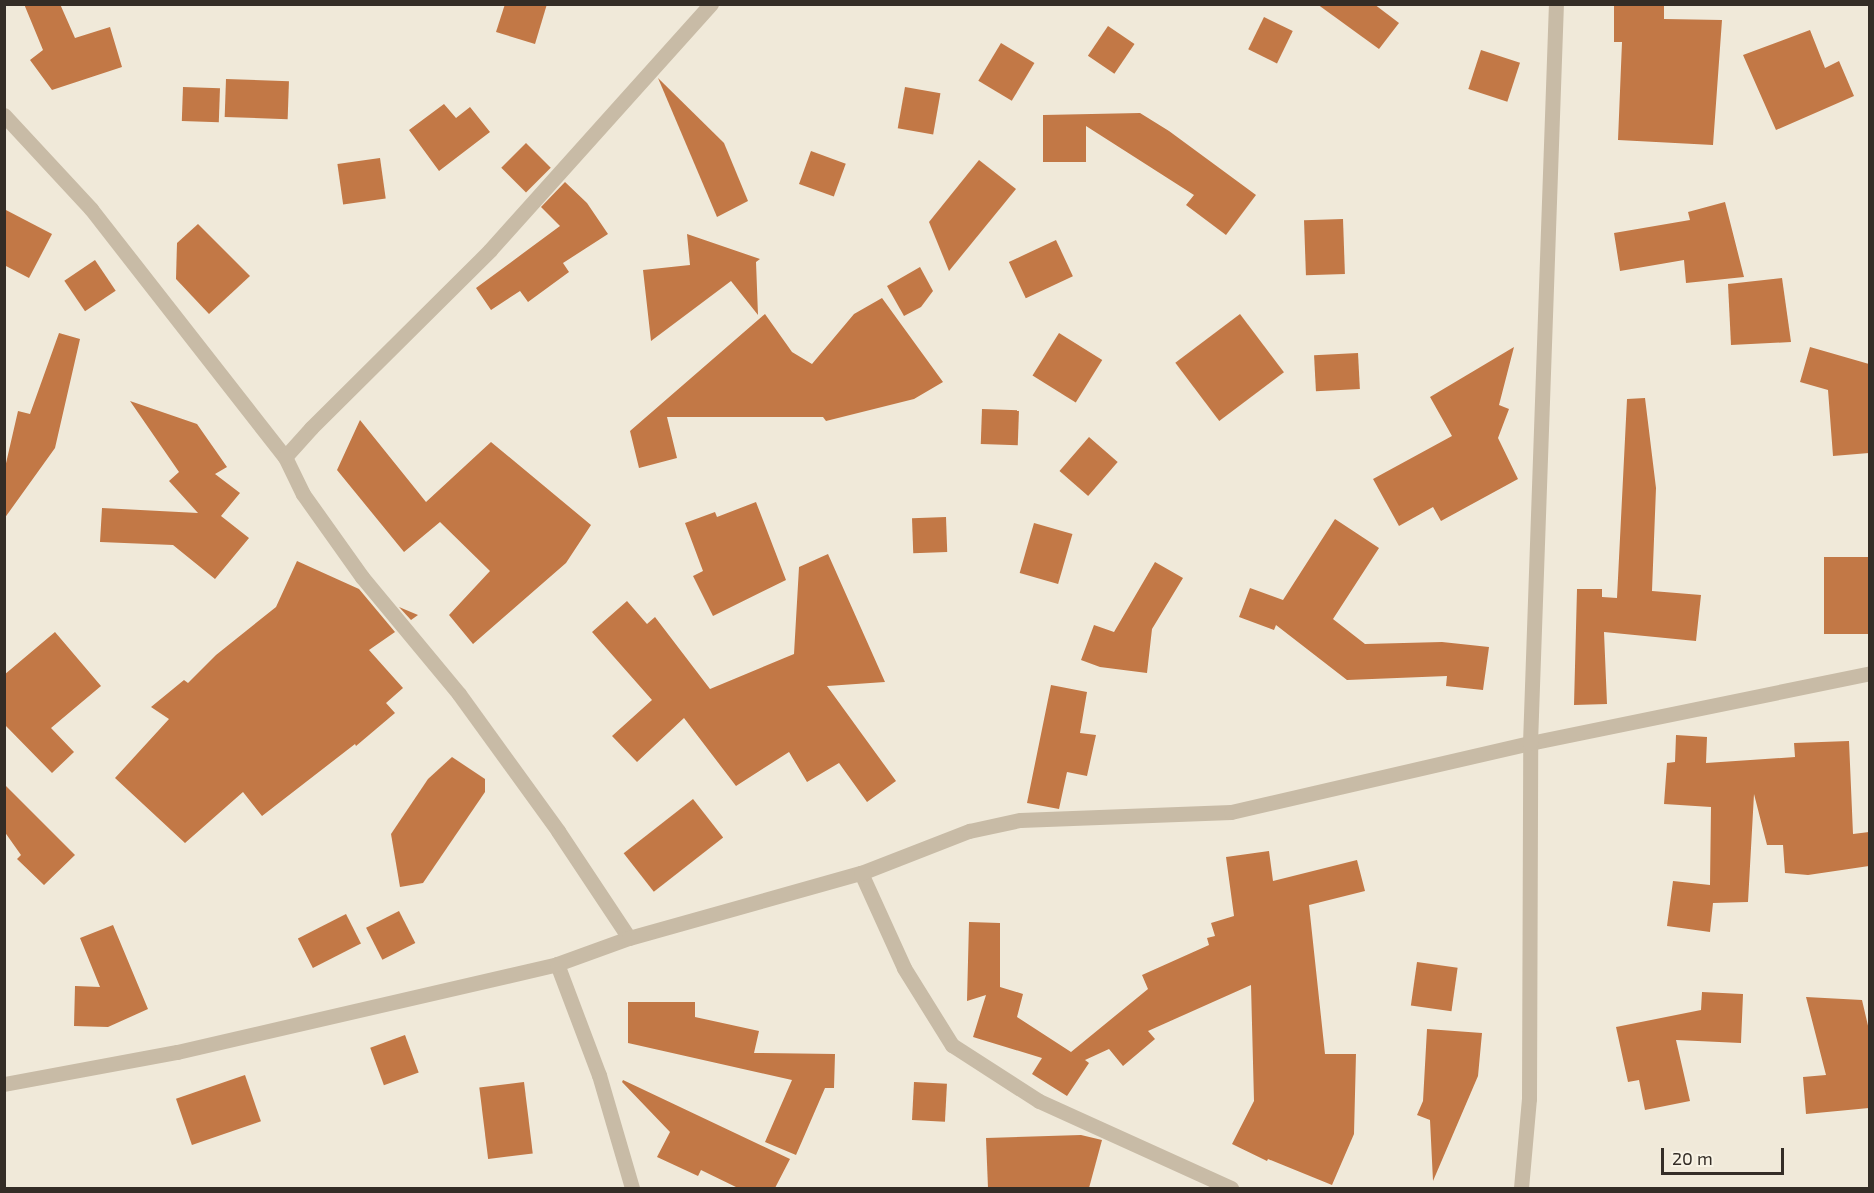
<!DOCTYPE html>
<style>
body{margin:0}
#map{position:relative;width:1874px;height:1193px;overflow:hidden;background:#f0e9d9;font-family:"Exo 2",sans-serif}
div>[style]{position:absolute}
.building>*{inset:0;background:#c27846;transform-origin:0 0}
.minor>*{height:15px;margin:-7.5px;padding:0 7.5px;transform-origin:7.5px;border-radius:7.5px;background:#c8bba6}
span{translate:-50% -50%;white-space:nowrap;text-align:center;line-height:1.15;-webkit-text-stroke:6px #f8f3e5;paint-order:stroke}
.frame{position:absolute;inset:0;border:6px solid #342d26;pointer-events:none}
.scale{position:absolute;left:1661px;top:1148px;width:123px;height:27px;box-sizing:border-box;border:3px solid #342d26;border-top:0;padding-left:8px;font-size:18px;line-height:21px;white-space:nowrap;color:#342d26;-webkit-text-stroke:4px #f8f3e5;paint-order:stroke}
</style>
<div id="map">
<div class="building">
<i style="clip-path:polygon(24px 4px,60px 4px,75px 38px,110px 27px,122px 67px,52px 90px,30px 60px,43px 50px)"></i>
<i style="clip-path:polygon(505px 4px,547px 4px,535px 44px,496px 32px)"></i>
<i style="clip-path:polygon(1317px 4px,1374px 4px,1399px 23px,1379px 49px)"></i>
<i style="clip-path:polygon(1614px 4px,1664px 4px,1664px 19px,1722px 20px,1713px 145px,1618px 140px,1622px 42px,1614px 42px)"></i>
<i style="left:1264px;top:17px;width:32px;height:36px;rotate:26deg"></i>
<i style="left:1108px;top:26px;width:32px;height:36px;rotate:34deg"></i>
<i style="clip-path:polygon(1810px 30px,1825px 68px,1839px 61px,1854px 96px,1776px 130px,1743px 55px)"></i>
<i style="left:1001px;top:43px;width:39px;height:44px;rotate:31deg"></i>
<i style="left:1481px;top:50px;width:41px;height:41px;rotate:18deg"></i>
<i style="clip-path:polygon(658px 78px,724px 143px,748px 201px,717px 217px)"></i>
<i style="left:226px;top:79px;width:63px;height:38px;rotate:2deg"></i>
<i style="left:183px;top:87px;width:37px;height:34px;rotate:2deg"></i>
<i style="left:905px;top:87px;width:36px;height:42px;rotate:10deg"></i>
<i style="clip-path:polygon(444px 104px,456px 118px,470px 107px,490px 132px,439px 171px,409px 130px)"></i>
<i style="clip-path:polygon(1140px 113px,1169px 131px,1256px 195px,1226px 235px,1186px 205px,1194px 195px,1086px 126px,1086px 162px,1043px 162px,1043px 115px)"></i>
<i style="left:526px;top:143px;width:35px;height:35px;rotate:45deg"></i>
<i style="left:811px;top:151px;width:37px;height:35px;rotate:20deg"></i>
<i style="left:380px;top:158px;width:41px;height:43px;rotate:82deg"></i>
<i style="clip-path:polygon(979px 160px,1016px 189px,949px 271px,929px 222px)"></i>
<i style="clip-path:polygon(565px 182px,587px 203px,608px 234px,563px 263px,569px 272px,528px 302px,520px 291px,491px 310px,476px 288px,560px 226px,541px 207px)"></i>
<i style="clip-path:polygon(1725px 202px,1744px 277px,1686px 283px,1684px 260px,1620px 271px,1614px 233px,1690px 220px,1688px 212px)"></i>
<i style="clip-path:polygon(4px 209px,52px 234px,29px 278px,4px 265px)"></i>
<i style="left:1343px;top:219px;width:55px;height:39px;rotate:88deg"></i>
<i style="clip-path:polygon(198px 224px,250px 276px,209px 314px,176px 279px,177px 243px)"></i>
<i style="clip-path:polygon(687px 234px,760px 259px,756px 262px,758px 315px,731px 281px,651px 341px,643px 270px,690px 265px)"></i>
<i style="left:1056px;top:240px;width:40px;height:52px;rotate:65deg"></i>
<i style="left:95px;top:260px;width:37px;height:37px;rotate:56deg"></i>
<i style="clip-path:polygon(920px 267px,933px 291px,921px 307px,904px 316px,887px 286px)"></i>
<i style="clip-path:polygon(1782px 278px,1791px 342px,1731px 345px,1728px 284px)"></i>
<i style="clip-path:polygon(882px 298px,943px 382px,914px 399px,826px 421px,823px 417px,667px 417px,677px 458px,639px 468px,630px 431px,765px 314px,792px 352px,812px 364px,854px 314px)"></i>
<i style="left:1240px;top:314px;width:73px;height:81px;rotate:53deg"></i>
<i style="clip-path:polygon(59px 333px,80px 339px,55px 448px,4px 519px,4px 472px,18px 411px,30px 414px)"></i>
<i style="left:1059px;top:333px;width:51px;height:50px;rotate:32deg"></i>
<i style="clip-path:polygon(1514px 347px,1499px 405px,1509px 409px,1498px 438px,1518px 479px,1441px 521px,1433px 507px,1399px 526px,1373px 479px,1452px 436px,1430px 397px)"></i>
<i style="clip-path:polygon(1810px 347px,1869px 364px,1869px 453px,1833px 456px,1828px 390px,1800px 382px)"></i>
<i style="left:1358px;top:353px;width:36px;height:44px;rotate:87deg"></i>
<i style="clip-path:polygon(1645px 398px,1656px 488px,1652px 591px,1701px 595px,1696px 641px,1604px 632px,1607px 704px,1574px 705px,1577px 589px,1602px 589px,1602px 597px,1617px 598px,1627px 399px)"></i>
<i style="clip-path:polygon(130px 401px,197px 424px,227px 467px,215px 474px,240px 493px,221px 516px,249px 538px,215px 579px,173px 545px,100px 542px,102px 508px,198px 513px,169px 481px,179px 472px)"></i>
<i style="left:982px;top:409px;width:37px;height:35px;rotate:2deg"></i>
<i style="clip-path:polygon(360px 420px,426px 502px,491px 442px,591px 525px,566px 563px,473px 644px,449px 615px,490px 571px,440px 522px,404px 552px,337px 470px)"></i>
<i style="left:1089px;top:437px;width:38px;height:45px;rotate:41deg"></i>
<i style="clip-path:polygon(756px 502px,786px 580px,713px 616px,693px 576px,703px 571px,685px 523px,715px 512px,717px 517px)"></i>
<i style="left:946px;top:517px;width:35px;height:34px;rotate:88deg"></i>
<i style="clip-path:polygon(1335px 519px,1379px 548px,1333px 619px,1365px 644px,1442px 642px,1489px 647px,1483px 690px,1446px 686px,1447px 676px,1347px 680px,1276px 625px,1274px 630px,1239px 617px,1250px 588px,1283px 600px)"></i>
<i style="left:1034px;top:523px;width:40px;height:52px;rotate:16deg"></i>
<i style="clip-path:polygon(828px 554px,885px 682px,827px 686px,896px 781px,867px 802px,839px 763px,807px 782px,789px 752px,736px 786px,684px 718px,637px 762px,612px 736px,652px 700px,592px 632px,627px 601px,647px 624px,655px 617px,710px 689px,794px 654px,799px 567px)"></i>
<i style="left:1869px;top:557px;width:77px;height:45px;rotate:90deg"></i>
<i style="clip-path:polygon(297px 561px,359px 589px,395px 632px,369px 650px,403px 688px,386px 703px,395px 713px,356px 746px,355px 744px,262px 816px,243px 792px,185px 843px,115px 778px,169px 719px,151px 707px,184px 680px,188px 683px,216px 655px,276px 607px)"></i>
<i style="clip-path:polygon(1155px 562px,1183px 578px,1152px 629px,1147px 673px,1100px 667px,1081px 660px,1094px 625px,1114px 632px)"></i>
<i style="clip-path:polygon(399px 607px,418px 615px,411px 620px)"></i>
<i style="clip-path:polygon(55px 632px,101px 686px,51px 728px,74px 752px,52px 773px,4px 724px,4px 675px)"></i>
<i style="clip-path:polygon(1051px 685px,1087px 692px,1080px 733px,1096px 735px,1087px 776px,1067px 772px,1059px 809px,1027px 803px)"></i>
<i style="clip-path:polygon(1676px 735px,1707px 737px,1706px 763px,1795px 757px,1794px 743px,1849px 741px,1853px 834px,1869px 832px,1869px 866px,1808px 875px,1785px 873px,1783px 845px,1767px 845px,1754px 794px,1748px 902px,1713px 903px,1710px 932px,1667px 926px,1673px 881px,1710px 885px,1711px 807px,1664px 804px,1667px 763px,1675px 762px)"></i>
<i style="clip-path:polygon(452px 757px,485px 779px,485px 792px,423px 883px,400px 887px,391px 834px,428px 779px)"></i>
<i style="clip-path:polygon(4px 784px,75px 855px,44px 885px,17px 859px,21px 855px,4px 831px)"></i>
<i style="left:693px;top:799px;width:49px;height:88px;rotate:52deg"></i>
<i style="clip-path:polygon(1269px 851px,1273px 881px,1357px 860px,1365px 891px,1309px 905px,1325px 1054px,1356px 1054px,1354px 1134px,1332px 1185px,1268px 1159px,1267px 1161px,1232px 1144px,1254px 1101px,1251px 985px,1148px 1031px,1155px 1039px,1123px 1066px,1109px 1049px,1085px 1060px,1089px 1063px,1067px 1096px,1032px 1074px,1042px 1058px,973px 1037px,986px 995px,967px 1001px,969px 922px,1000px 923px,1000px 987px,1023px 994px,1017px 1017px,1071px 1052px,1148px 989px,1142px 975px,1209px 945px,1207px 938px,1215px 936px,1211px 923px,1234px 916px,1226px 857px)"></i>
<i style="left:399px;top:911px;width:36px;height:37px;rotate:63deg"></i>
<i style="left:346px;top:914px;width:33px;height:54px;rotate:63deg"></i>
<i style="clip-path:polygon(113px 925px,148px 1009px,108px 1027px,74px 1026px,75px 986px,100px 987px,80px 938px)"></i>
<i style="left:1417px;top:962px;width:41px;height:44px;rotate:8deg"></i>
<i style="clip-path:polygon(1702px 992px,1743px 994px,1741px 1043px,1676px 1040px,1690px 1101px,1645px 1110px,1639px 1080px,1628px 1082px,1616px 1027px,1701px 1010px)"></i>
<i style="clip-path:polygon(1806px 997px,1862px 1000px,1869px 1030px,1869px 1108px,1806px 1114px,1803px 1077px,1826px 1075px)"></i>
<i style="clip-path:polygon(628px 1002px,695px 1002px,695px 1017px,759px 1031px,754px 1053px,835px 1054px,834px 1088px,825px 1088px,796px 1155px,765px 1142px,792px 1080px,628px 1043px)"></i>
<i style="clip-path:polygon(1427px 1029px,1482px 1033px,1478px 1076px,1433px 1181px,1430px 1120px,1417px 1115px,1423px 1101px)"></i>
<i style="left:405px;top:1035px;width:40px;height:37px;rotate:70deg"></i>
<i style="left:245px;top:1075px;width:49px;height:73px;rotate:71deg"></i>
<i style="clip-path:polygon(623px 1080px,790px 1159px,775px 1188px,738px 1188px,701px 1170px,698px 1176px,657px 1157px,670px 1132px,622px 1082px)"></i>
<i style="left:524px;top:1082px;width:72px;height:45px;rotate:83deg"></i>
<i style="left:914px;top:1082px;width:33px;height:38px;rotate:3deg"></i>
<i style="clip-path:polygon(1081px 1135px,1102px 1140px,1089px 1188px,988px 1188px,986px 1138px)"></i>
</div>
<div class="minor">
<i style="left:4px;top:115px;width:128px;rotate:47.2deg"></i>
<i style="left:91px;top:209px;width:315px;rotate:52deg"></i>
<i style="left:285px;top:457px;width:41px;rotate:64.1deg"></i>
<i style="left:303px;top:494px;width:102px;rotate:54.6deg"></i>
<i style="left:362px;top:577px;width:152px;rotate:50.3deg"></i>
<i style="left:459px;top:694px;width:169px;rotate:54.1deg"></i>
<i style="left:558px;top:831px;width:128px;rotate:56.4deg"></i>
<i style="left:285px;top:457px;width:39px;rotate:-48deg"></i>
<i style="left:311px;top:428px;width:252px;rotate:-44.8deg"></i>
<i style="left:490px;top:250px;width:331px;rotate:-48.1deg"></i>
<i style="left:861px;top:873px;width:104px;rotate:65.6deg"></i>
<i style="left:904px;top:968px;width:91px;rotate:58.1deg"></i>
<i style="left:952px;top:1045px;width:103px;rotate:32.8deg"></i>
<i style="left:1039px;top:1101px;width:211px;rotate:24.4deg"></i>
<i style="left:557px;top:964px;width:119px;rotate:69.3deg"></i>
<i style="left:599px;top:1075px;width:118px;rotate:73.7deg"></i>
<i style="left:4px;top:1084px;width:176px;rotate:-10.5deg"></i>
<i style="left:177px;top:1052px;width:390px;rotate:-13deg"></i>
<i style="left:557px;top:964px;width:77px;rotate:-19.9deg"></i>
<i style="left:629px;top:938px;width:241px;rotate:-15.7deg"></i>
<i style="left:861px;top:873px;width:116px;rotate:-21.3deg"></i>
<i style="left:969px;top:831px;width:52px;rotate:-12.2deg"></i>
<i style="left:1020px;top:820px;width:211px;rotate:-2.2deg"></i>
<i style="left:1231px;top:812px;width:307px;rotate:-13deg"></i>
<i style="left:1530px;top:743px;width:347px;rotate:-11.6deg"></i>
<i style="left:1521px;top:1188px;width:89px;rotate:-84.9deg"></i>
<i style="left:1529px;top:1099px;width:356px;rotate:-89.8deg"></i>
<i style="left:1530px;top:743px;width:739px;rotate:-87.99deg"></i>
</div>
<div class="frame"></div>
<div class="scale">20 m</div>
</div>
